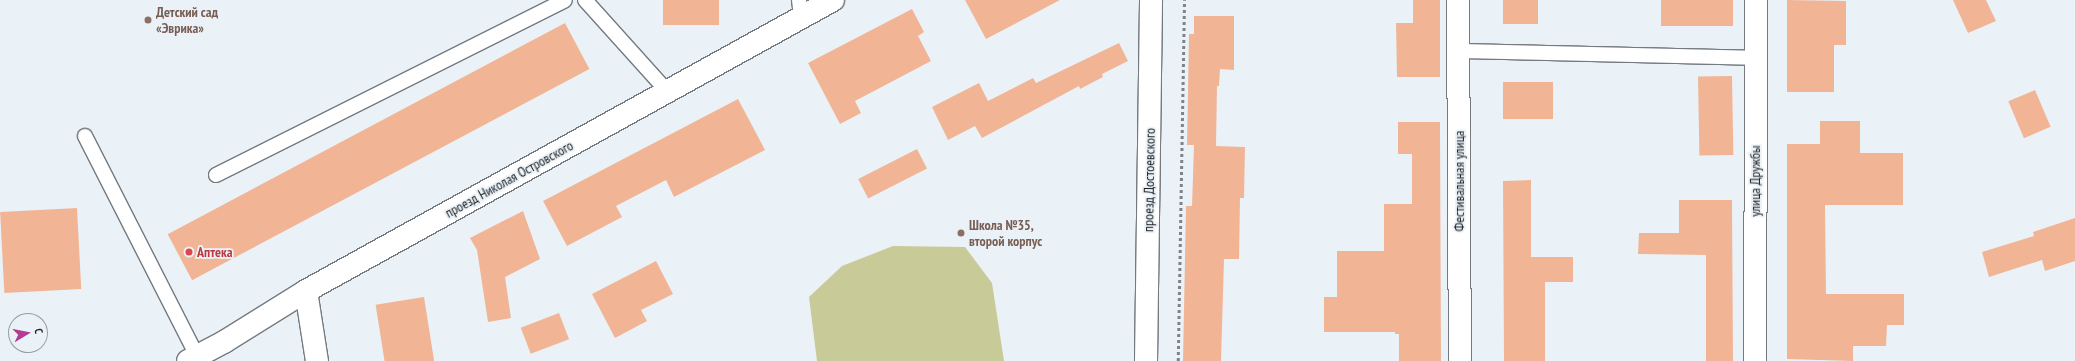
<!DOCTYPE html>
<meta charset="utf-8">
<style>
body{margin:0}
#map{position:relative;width:2075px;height:361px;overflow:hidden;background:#eaf2f8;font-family:"PT Sans Narrow",sans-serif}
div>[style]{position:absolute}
.green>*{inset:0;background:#c8ca97}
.building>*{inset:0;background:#f1b596;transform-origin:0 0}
.path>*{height:2.5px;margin-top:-1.25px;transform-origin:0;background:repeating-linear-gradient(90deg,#7e8387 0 3px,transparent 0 6px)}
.roads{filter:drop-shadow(1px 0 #747a80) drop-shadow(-1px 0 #747a80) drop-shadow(0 1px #747a80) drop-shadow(0 -1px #747a80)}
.lane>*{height:14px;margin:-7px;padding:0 7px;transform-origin:7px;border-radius:7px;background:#fff}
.street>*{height:22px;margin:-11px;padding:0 11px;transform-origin:11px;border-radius:11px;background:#fff}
.dots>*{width:11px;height:11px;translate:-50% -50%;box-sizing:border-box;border:2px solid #eaf2f8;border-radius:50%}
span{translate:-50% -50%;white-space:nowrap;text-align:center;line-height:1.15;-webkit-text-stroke:3.5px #eaf2f8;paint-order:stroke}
.education-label{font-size:14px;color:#785e54;font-weight:700}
.left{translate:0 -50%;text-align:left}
.street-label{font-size:14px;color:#1e2123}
.health-label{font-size:14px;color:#be3a42;font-weight:700}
.north{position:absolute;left:8px;top:313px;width:40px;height:40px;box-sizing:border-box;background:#eaf2f8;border:1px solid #989ea3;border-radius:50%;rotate:80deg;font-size:11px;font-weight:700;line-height:16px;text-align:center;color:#1e2123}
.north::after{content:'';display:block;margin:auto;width:14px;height:18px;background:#b33d93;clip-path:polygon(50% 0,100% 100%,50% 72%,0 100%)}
</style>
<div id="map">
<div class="green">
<i style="clip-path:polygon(893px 246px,965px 247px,992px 283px,1004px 361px,817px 361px,809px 297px,842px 266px)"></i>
</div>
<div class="building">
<i style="left:663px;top:0;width:56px;height:25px"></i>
<i style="clip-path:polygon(965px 0,1060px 0,986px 39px)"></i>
<i style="clip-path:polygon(1413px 0,1440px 0,1440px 77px,1397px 77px,1396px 23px,1413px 23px)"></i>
<i style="left:1503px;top:0;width:35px;height:24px"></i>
<i style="left:1661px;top:0;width:72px;height:26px"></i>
<i style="clip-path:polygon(1787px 0,1846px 1px,1846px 45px,1834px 45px,1834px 92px,1787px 92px)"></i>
<i style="clip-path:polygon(1953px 0,1986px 0,1996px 21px,1968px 33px)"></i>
<i style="clip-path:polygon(912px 9px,924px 32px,918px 36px,931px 61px,855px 101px,861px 113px,840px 124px,808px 63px)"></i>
<i style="clip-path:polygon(1194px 16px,1234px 16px,1234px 70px,1220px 69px,1219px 86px,1217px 86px,1216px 146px,1245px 147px,1244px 198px,1240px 198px,1239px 259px,1224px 259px,1221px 361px,1183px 361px,1186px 206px,1192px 206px,1194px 145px,1187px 145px,1189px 34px,1194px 34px)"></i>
<i style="left:565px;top:23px;width:52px;height:450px;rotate:62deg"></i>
<i style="clip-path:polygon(1119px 43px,1128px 61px,1102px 74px,1103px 77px,1080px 89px,1079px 86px,982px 138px,975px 126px,948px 140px,932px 107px,979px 83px,988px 101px,1033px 78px,1036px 83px)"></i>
<i style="left:1732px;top:76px;width:79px;height:34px;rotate:89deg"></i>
<i style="left:1503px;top:82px;width:50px;height:37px"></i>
<i style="left:2035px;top:90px;width:40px;height:29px;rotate:67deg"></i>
<i style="clip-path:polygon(738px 99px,765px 150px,674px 197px,666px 180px,616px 206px,622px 217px,567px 246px,543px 201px)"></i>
<i style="clip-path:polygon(1820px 121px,1860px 121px,1860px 153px,1903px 153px,1903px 205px,1825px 205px,1826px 294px,1904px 294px,1904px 325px,1887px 325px,1886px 346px,1853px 346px,1853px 361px,1787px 359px,1787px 144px,1820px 144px)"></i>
<i style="clip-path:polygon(1398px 122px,1440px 122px,1441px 361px,1399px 361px,1399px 334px,1395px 334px,1395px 332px,1324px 332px,1324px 297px,1337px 297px,1337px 251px,1384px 251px,1384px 204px,1412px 204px,1412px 154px,1398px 154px)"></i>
<i style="left:917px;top:149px;width:22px;height:66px;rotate:63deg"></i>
<i style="clip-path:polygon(1531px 180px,1531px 257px,1573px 257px,1573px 282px,1545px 282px,1545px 361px,1504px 361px,1503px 181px)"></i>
<i style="clip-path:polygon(1679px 200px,1732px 200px,1733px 361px,1706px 361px,1706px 255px,1638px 254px,1639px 233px,1679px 233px)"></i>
<i style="left:77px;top:208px;width:81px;height:77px;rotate:87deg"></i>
<i style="clip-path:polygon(523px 211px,540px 259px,505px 277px,511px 318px,488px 322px,477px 250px,470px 238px)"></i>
<i style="clip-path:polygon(2075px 218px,2075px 261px,2045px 271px,2042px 260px,1989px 277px,1982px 252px,2034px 236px,2033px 232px)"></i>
<i style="clip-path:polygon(656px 261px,673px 294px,641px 310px,647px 321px,615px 338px,592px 294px)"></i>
<i style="left:424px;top:297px;width:65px;height:49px;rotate:81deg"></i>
<i style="left:559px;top:313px;width:28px;height:41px;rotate:69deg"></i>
</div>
<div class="path">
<i style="left:1178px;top:361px;width:361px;rotate:-89deg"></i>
</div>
<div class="roads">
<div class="lane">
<i style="left:585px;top:0;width:122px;rotate:48deg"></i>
<i style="left:799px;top:0;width:17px;rotate:83deg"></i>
<i style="left:1458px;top:51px;width:298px;rotate:1.3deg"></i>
<i style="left:85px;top:136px;width:247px;rotate:63deg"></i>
<i style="left:216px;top:175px;width:390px;rotate:-26.6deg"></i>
</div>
<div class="street">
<i style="left:1458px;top:0;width:361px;rotate:89.7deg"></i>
<i style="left:306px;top:291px;width:71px;rotate:81.1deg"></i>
<i style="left:188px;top:361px;width:41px;rotate:-27.8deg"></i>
<i style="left:224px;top:342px;width:97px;rotate:-31.9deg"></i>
<i style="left:306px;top:291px;width:602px;rotate:-28.91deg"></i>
<i style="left:1146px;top:361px;width:361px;rotate:-89.2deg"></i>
<i style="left:1755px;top:361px;width:361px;rotate:-89.8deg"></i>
</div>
</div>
<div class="dots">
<i style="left:148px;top:20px;background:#8d6e63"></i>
<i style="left:961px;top:233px;background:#8d6e63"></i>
<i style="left:189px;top:252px;background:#e0444e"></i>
</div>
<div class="education-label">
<span class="left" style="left:156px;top:20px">Детский сад<br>«Эврика»</span>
<span class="left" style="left:969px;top:233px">Школа №35,<br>второй корпус</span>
</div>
<div class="street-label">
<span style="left:509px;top:179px;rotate:-29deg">проезд Николая Островского</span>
<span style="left:1149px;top:180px;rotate:-89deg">проезд Достоевского</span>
<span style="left:1459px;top:181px;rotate:-90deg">Фестивальная улица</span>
<span style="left:1755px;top:181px;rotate:-90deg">улица Дружбы</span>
</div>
<div class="health-label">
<span class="left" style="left:197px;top:252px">Аптека</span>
</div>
<div class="north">С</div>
</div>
